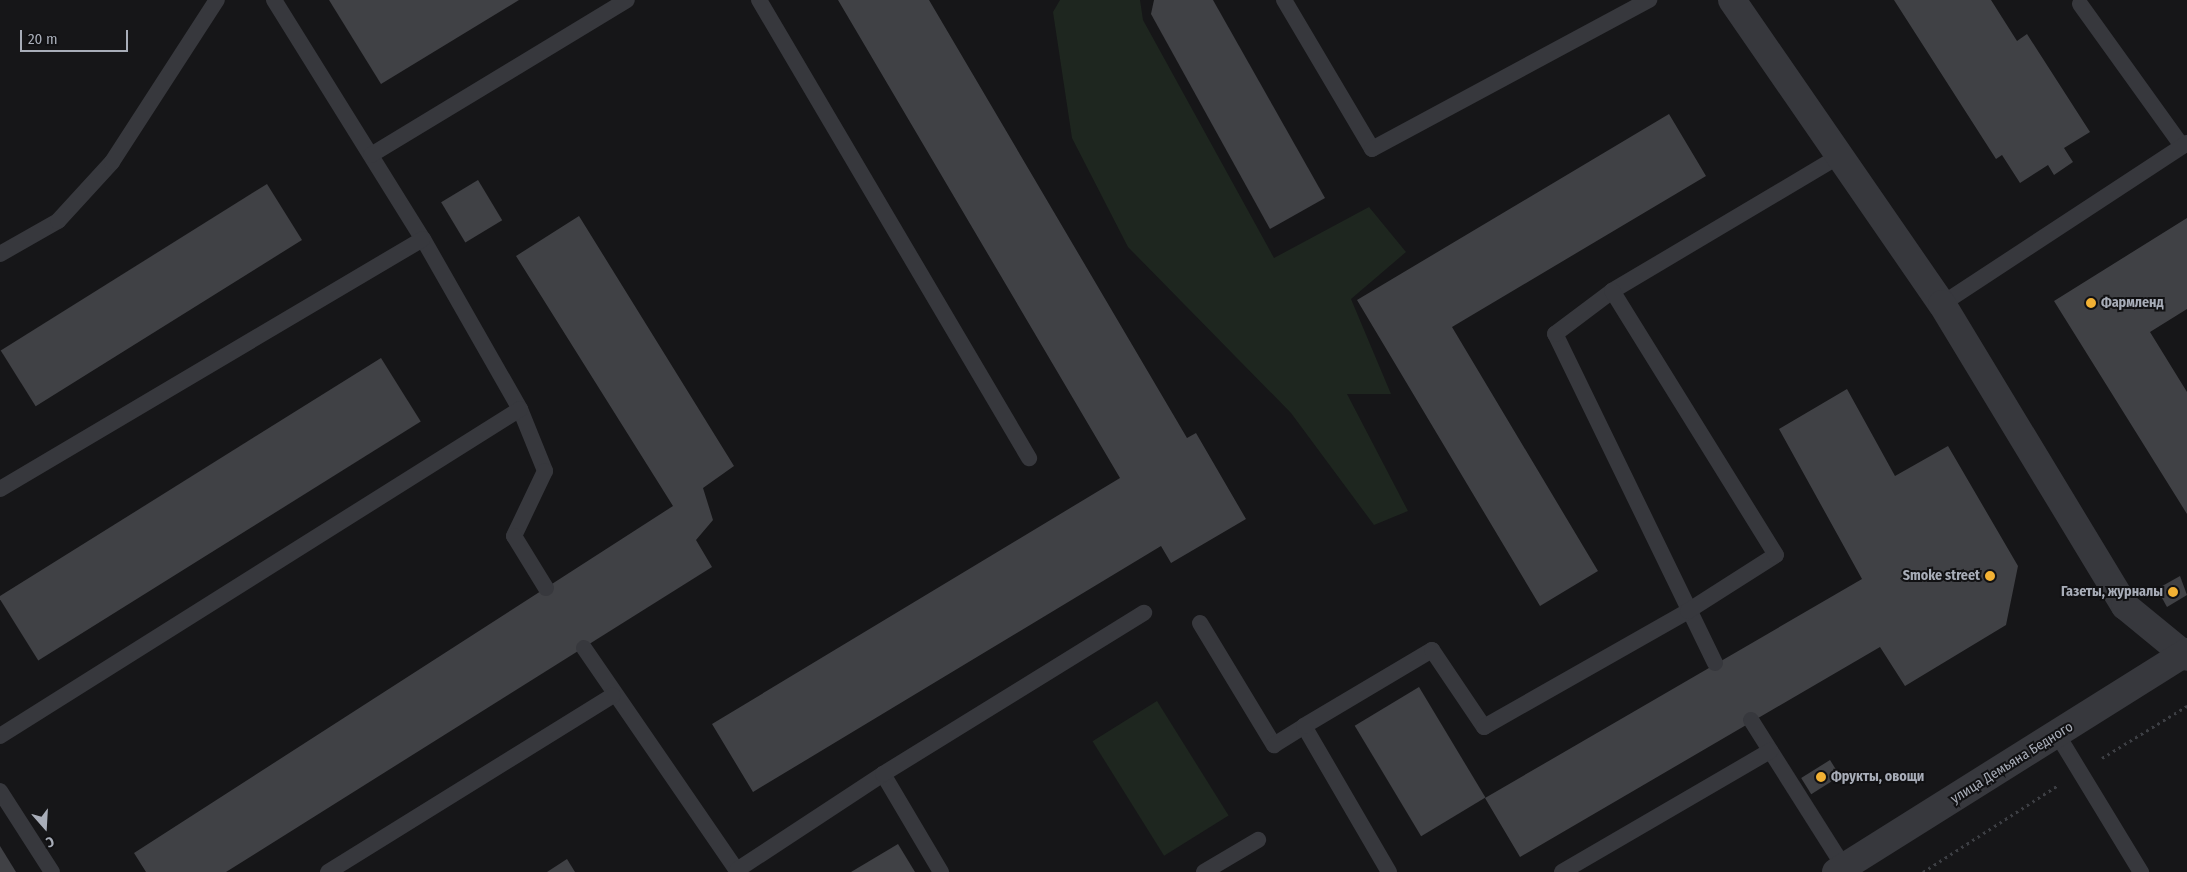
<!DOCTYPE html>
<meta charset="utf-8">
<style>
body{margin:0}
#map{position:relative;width:2187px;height:872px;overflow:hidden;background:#161618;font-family:"Fira Sans Condensed",sans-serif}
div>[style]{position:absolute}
.green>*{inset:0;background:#1e261f;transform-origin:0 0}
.building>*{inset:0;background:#404145;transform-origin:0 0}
.path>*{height:3px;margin-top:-1.5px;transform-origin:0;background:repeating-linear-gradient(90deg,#3d3f44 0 2.5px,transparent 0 6.5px)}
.service>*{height:16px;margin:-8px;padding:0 8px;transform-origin:8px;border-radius:8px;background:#37383d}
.minor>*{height:28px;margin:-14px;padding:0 14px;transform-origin:14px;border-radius:14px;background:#37383d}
.dots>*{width:14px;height:14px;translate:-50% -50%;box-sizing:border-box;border:2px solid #111113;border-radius:50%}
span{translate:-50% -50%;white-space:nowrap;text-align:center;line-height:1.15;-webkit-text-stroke:4px #111113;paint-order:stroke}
.poi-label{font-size:14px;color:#a8adb8;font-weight:700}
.left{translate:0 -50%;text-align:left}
.right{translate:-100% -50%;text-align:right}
.street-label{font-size:14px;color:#a8adb8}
.north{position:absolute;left:20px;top:802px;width:50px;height:50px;-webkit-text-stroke:4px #111113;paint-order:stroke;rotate:161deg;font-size:14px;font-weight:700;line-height:20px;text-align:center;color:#a8adb8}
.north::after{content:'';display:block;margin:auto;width:18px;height:22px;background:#a8adb8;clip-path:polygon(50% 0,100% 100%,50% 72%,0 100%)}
.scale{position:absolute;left:20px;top:30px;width:108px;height:22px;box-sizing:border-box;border:2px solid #a8adb8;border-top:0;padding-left:6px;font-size:15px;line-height:18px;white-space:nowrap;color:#a8adb8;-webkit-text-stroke:4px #111113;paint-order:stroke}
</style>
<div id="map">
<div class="green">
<i style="clip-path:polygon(1060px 0,1140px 0,1143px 20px,1274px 258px,1369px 207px,1406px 252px,1351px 299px,1391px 394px,1347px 394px,1408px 511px,1374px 525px,1291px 413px,1128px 247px,1072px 138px,1053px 12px)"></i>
<i style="left:1157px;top:701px;width:135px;height:76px;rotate:58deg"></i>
</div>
<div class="building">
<i style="clip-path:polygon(329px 0,519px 0,381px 84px)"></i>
<i style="clip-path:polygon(838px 0,929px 0,1187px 438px,1196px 433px,1246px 519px,1171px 563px,1161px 546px,753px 792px,712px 724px,1120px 478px)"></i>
<i style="clip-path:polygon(1154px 0,1213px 0,1325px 198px,1270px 229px,1151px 14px)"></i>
<i style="clip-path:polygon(1894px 0,1991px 0,2017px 41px,2027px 34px,2090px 132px,2064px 148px,2073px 162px,2054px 175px,2048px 165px,2020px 183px,2002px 155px,1996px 159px)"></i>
<i style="clip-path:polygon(1669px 114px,1706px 176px,1452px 327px,1598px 571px,1540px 606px,1357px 300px)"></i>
<i style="left:478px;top:180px;width:47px;height:43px;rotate:59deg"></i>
<i style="left:267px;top:184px;width:66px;height:314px;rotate:58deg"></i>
<i style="clip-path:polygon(579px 216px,734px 466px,703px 488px,713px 520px,696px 540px,712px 567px,226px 872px,146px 872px,134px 853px,673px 506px,516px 256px)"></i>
<i style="clip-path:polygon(2187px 218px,2187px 309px,2150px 332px,2187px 392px,2187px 514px,2054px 301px)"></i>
<i style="left:381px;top:358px;width:75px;height:451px;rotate:58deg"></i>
<i style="clip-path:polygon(1847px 389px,1895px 476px,1948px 446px,2018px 566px,2006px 625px,1905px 686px,1880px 647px,1520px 857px,1485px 798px,1862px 579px,1779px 429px)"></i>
<i style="clip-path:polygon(2180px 576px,2187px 595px,2167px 607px,2157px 589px)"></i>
<i style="left:1419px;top:687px;width:129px;height:75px;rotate:59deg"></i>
<i style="left:1830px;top:760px;width:19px;height:34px;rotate:58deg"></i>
<i style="clip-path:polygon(898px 844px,915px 872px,851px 872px)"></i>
<i style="clip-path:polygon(0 846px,16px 872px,0 872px)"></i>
<i style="clip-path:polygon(567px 859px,575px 872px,547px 872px)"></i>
</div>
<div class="path">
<i style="left:2102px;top:758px;width:100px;rotate:-31.5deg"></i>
<i style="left:1923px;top:872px;width:159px;rotate:-32.7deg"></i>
</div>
<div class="service">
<i style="left:274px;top:0;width:282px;rotate:58.1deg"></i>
<i style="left:423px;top:239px;width:196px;rotate:60.3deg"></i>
<i style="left:520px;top:409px;width:67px;rotate:68deg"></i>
<i style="left:545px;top:471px;width:72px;rotate:115.5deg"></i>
<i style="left:514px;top:536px;width:61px;rotate:58.4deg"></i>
<i style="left:759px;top:0;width:532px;rotate:59.48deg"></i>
<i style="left:1284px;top:0;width:173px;rotate:59.4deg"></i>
<i style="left:1372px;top:149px;width:315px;rotate:-28.3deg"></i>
<i style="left:2080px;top:4px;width:175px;rotate:54.3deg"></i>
<i style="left:371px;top:155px;width:299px;rotate:-31.2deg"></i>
<i style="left:0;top:254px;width:67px;rotate:-29.6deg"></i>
<i style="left:58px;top:221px;width:80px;rotate:-47.5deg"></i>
<i style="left:112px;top:162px;width:193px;rotate:-57.1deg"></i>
<i style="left:1942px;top:304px;width:293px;rotate:-33.3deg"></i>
<i style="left:0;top:489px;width:491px;rotate:-30.6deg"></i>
<i style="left:1200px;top:623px;width:143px;rotate:58.8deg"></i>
<i style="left:1274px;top:745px;width:36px;rotate:-32deg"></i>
<i style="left:584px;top:648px;width:272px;rotate:55.5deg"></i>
<i style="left:1715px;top:663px;width:366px;rotate:-115.9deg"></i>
<i style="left:1555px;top:334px;width:71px;rotate:-37deg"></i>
<i style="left:1612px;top:291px;width:266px;rotate:-30.7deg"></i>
<i style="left:1751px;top:720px;width:174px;rotate:57.7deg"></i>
<i style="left:2057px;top:734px;width:162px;rotate:58.7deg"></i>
<i style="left:0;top:736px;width:614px;rotate:-32.16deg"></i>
<i style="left:883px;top:774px;width:114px;rotate:59.4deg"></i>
<i style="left:0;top:791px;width:96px;rotate:57.3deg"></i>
<i style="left:737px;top:870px;width:175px;rotate:-33.3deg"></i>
<i style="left:883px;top:774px;width:307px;rotate:-31.7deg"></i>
<i style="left:328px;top:872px;width:335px;rotate:-31.8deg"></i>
<i style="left:1204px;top:872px;width:63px;rotate:-30.7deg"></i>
<i style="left:1389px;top:872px;width:169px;rotate:-120.2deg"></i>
<i style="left:1304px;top:726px;width:149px;rotate:-30.7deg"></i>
<i style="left:1432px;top:650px;width:93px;rotate:56deg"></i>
<i style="left:1484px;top:727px;width:235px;rotate:-29.6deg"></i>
<i style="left:1688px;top:611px;width:104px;rotate:-32.5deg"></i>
<i style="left:1776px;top:555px;width:311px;rotate:-121.8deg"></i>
<i style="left:1562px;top:872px;width:241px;rotate:-30.2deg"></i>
</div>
<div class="minor">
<i style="left:1732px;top:0;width:369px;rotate:55.4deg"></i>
<i style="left:1942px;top:304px;width:353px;rotate:58.8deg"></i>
<i style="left:2125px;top:606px;width:80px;rotate:39.4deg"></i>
<i style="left:1836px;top:872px;width:414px;rotate:-32.1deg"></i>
</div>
<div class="dots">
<i style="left:2091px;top:303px;background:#f2b134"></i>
<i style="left:1990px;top:576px;background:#f2b134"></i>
<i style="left:2173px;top:592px;background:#f2b134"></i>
<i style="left:1821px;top:777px;background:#f2b134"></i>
</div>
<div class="poi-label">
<span class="left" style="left:2101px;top:303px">Фармленд</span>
<span class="right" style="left:1980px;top:576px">Smoke street</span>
<span class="right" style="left:2163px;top:592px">Газеты, журналы</span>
<span class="left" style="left:1831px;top:777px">Фрукты, овощи</span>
</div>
<div class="street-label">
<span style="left:2012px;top:763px;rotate:-32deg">улица Демьяна Бедного</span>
</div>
<div class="north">С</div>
<div class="scale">20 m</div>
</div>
